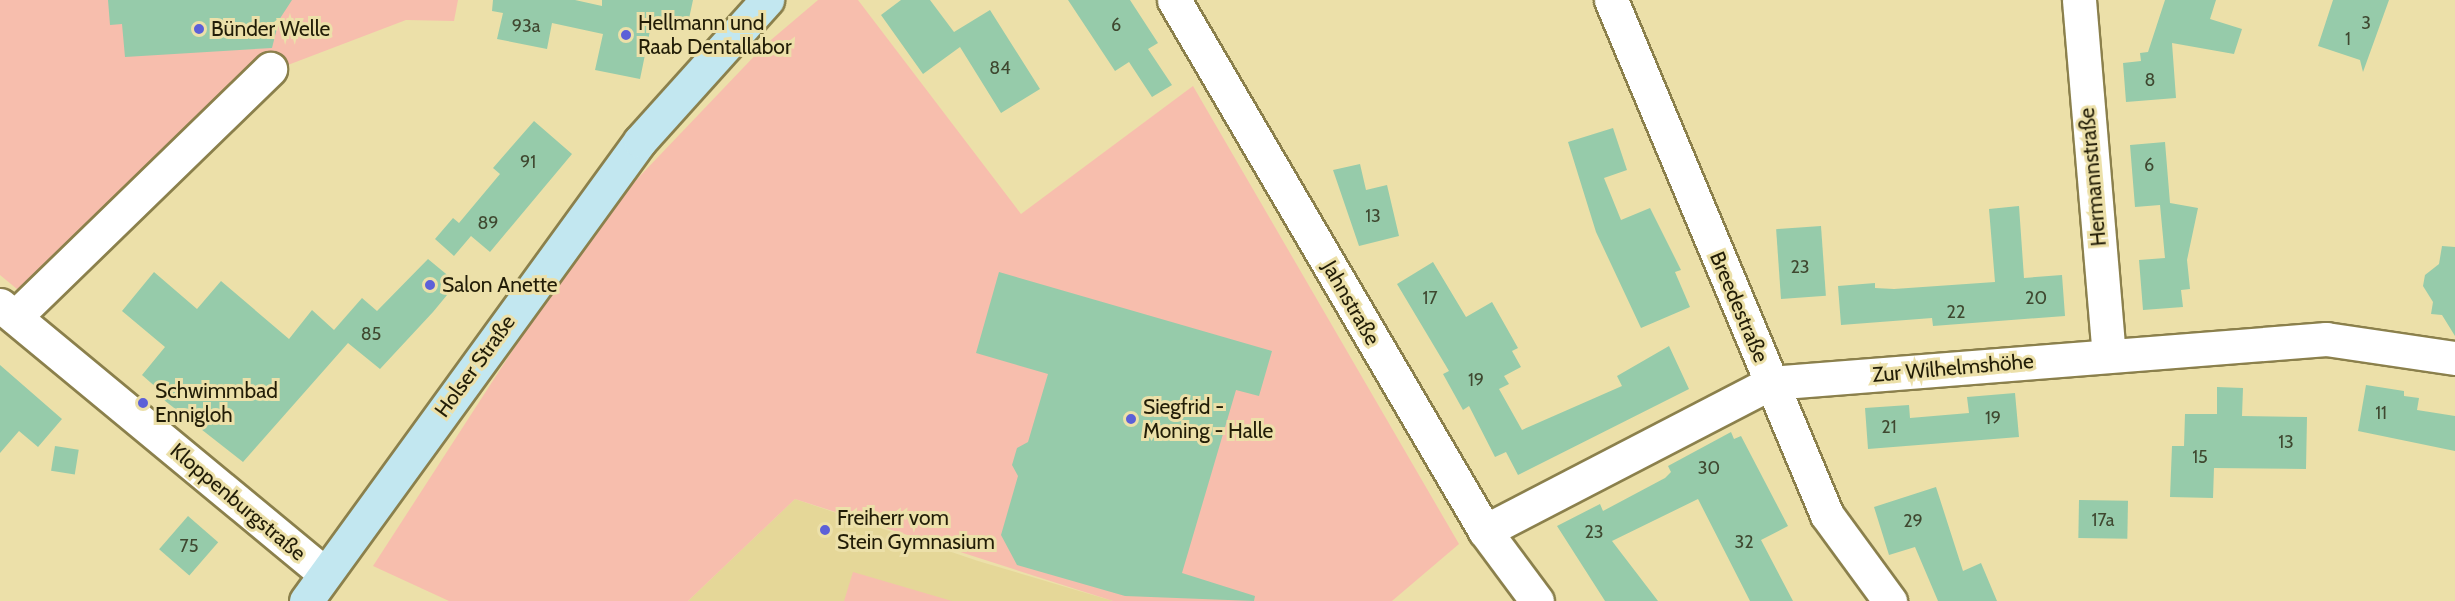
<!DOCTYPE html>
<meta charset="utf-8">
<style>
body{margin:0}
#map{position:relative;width:2455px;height:601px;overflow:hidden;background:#ece0a9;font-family:Cabin,sans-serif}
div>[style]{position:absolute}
.built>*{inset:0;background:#e5d798}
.green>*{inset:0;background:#f7bead}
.building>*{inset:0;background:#96cbaa;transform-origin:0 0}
.roads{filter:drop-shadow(2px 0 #8b804c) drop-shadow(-2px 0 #8b804c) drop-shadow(0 2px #8b804c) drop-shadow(0 -2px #8b804c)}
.minor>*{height:33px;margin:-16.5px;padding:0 16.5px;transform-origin:16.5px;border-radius:16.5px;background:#fff}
.secondary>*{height:33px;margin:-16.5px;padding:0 16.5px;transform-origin:16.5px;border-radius:16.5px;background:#c2e7f0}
.dots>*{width:16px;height:16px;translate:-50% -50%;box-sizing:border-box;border:3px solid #ece0a9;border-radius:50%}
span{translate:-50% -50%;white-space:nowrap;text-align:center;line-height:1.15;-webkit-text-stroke:6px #ece0a9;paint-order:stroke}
.number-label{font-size:18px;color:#3f4830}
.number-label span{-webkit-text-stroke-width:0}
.poi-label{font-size:21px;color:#221d07}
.left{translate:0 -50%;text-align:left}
.street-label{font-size:21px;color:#221d07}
</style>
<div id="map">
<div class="built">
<i style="clip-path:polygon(795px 499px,978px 561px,1113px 601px,688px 601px)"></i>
</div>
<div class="green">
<i style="clip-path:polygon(0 0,458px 0,454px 21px,406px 20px,280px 68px,23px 294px,0 275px)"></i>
<i style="clip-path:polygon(818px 0,858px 0,1021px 214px,1193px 86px,1459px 544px,1392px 601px,1113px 601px,795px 499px,688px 601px,449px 601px,373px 566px,595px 223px,765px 45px)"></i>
<i style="clip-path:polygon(853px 572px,952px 601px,844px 601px)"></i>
</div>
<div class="building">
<i style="clip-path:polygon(108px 0,292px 0,279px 20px,272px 48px,125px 57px,122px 24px,110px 25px)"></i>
<i style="clip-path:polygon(493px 0,575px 0,602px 6px,602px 0,693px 0,687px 28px,652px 21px,640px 79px,595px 70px,603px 34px,552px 23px,547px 49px,497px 39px,503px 13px,492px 11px)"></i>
<i style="clip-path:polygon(901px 0,930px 0,954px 32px,990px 10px,1040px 89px,1001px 113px,960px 47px,923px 74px,881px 15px)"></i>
<i style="clip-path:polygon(1068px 0,1130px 0,1158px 43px,1148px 49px,1172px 85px,1152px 97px,1129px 62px,1115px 71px)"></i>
<i style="clip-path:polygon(2165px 0,2216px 0,2210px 19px,2242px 29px,2234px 54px,2172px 43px,2176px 98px,2126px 102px,2123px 63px,2141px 61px,2140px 53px,2148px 52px)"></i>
<i style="clip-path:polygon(2333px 0,2389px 0,2363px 72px,2360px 60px,2318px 46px)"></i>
<i style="clip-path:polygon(534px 121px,572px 154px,490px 252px,471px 236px,454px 256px,435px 239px,453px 218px,459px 223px,500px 174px,493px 168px)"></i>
<i style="clip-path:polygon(1613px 128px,1627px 170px,1604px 178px,1621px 220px,1650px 208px,1681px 270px,1675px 272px,1690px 307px,1641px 328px,1596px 232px,1568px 142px)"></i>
<i style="clip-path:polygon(2165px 142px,2170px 203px,2198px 208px,2187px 260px,2190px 289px,2181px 290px,2183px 307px,2143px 310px,2139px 260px,2165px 258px,2160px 205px,2135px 207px,2130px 145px)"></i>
<i style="clip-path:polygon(1360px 164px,1366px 190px,1387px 185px,1399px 236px,1359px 246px,1333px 170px)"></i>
<i style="clip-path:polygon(2019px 206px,2024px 278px,2062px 275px,2065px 316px,1933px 326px,1932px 318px,1841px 325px,1838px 286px,1875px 283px,1875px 288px,1894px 289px,1995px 282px,1989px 209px)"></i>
<i style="left:1821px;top:226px;width:70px;height:45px;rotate:86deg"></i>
<i style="clip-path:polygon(2442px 246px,2455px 247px,2455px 336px,2442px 315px,2431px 314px,2433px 302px,2423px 286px,2425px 275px,2439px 264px)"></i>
<i style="clip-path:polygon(428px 259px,457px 283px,433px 312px,380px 369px,348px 343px,243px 462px,155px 393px,158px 389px,142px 375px,165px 347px,122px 311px,154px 272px,197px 309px,221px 281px,289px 339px,312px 310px,334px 330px,362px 298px,377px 311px)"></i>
<i style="clip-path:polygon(1433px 262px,1466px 317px,1492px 302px,1518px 348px,1512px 351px,1521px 367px,1504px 376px,1509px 384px,1499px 389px,1522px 430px,1622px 386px,1617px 376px,1669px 346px,1689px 389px,1518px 475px,1506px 452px,1495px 457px,1469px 406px,1463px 410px,1443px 374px,1449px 371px,1397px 284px)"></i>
<i style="clip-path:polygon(999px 272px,1272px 351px,1259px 396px,1236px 390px,1182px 573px,1255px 596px,1254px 601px,1125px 596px,1017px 565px,1001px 535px,1018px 476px,1012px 465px,1017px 448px,1028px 442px,1048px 374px,976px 353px)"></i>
<i style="clip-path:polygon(0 365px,62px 419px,38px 447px,19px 431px,0 453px)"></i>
<i style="clip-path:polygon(2366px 385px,2404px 391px,2404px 396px,2419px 398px,2417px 410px,2455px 416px,2455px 451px,2358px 431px)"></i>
<i style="clip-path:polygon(2217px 387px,2243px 388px,2242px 416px,2307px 417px,2306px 469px,2214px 468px,2213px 498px,2170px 497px,2172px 446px,2184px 446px,2185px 414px,2217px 414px)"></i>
<i style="clip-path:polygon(2015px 393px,2019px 437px,1868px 449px,1865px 408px,1909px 405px,1910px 418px,1969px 413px,1967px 397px)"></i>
<i style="clip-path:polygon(1731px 432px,1734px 439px,1741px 436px,1788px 526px,1761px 540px,1793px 601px,1750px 601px,1698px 499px,1612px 541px,1658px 601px,1605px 601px,1557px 526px,1600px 504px,1603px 511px,1665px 478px,1671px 472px,1668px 466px)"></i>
<i style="left:55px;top:446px;width:24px;height:25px;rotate:9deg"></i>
<i style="clip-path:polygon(1936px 487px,1963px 571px,1981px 563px,1997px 601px,1938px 601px,1915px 547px,1889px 555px,1874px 507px)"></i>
<i style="left:2079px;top:500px;width:49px;height:38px;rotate:1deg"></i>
<i style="left:188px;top:516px;width:40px;height:44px;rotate:41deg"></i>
</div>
<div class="roads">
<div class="minor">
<i style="left:1174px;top:0;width:615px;rotate:59.64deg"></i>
<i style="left:1485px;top:531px;width:87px;rotate:53.4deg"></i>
<i style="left:1611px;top:0;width:558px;rotate:67.25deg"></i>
<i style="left:1827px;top:515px;width:107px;rotate:53.8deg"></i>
<i style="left:2079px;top:0;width:355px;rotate:85.2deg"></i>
<i style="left:0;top:305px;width:419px;rotate:39.6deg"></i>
<i style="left:15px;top:317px;width:356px;rotate:-44.2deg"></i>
<i style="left:1485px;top:531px;width:321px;rotate:-27.4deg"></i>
<i style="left:1770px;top:383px;width:558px;rotate:-4.52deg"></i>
<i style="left:2326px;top:339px;width:130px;rotate:8.4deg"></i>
</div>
<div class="secondary">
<i style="left:306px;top:601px;width:568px;rotate:-54.02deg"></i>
<i style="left:640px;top:141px;width:190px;rotate:-48deg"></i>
</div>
</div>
<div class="dots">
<i style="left:199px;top:29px;background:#5c60d8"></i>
<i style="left:626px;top:35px;background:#5c60d8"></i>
<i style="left:430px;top:285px;background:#5c60d8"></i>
<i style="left:143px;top:403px;background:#5c60d8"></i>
<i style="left:1131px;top:419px;background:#5c60d8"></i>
<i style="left:825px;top:530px;background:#5c60d8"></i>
</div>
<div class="number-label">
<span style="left:2366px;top:23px">3</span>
<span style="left:1116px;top:25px">6</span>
<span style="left:526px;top:26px">93a</span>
<span style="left:2348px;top:39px">1</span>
<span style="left:1000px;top:68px">84</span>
<span style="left:2150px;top:80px">8</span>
<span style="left:528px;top:162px">91</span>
<span style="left:2149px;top:165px">6</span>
<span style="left:1373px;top:216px">13</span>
<span style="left:488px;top:223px">89</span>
<span style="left:1800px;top:267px">23</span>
<span style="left:1430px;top:298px">17</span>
<span style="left:2036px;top:298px">20</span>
<span style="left:1956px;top:312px">22</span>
<span style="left:371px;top:334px">85</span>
<span style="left:1476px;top:380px">19</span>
<span style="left:2381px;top:413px">11</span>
<span style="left:1993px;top:418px">19</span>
<span style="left:1889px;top:427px">21</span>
<span style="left:2286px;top:442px">13</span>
<span style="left:2200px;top:457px">15</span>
<span style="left:1709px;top:468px">30</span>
<span style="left:2103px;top:520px">17a</span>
<span style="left:1913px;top:521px">29</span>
<span style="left:1594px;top:532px">23</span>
<span style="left:1744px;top:542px">32</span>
<span style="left:189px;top:546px">75</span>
</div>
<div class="poi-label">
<span class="left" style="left:638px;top:35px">Hellmann und<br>Raab Dentallabor</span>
<span class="left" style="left:211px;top:29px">Bünder Welle</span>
<span class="left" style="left:442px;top:285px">Salon Anette</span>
<span class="left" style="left:155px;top:403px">Schwimmbad<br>Ennigloh</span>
<span class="left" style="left:1143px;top:419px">Siegfrid -<br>Moning - Halle</span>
<span class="left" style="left:837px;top:530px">Freiherr vom<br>Stein Gymnasium</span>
</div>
<div class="street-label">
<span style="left:2093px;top:177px;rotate:-95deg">Hermannstraße</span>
<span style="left:1351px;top:303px;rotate:60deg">Jahnstraße</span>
<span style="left:1739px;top:307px;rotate:67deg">Breedestraße</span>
<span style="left:475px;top:366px;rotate:-54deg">Holser Straße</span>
<span style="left:1953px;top:368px;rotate:-5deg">Zur Wilhelmshöhe</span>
<span style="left:238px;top:502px;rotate:40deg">Kloppenburgstraße</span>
</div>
</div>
